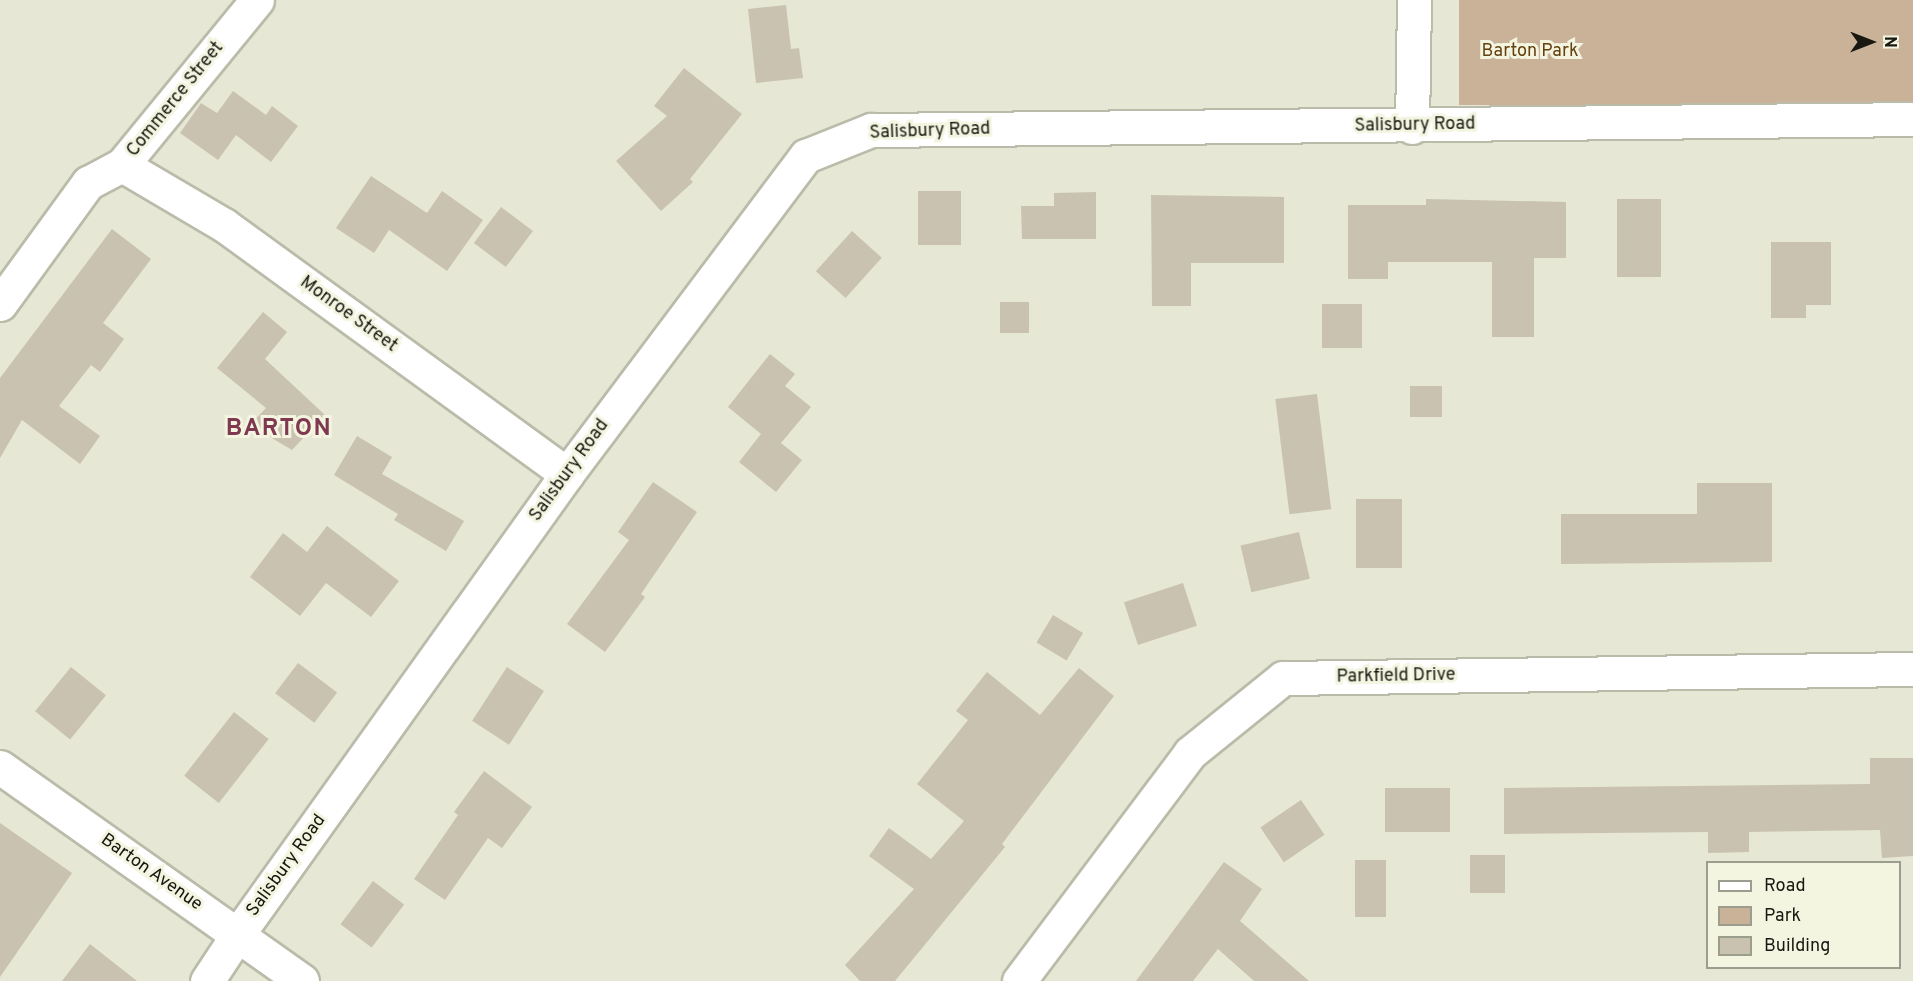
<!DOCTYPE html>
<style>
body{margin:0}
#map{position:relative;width:1913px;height:981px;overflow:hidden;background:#e6e7d4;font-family:Overpass,sans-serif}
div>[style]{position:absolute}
.green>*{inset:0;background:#cab299;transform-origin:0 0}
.building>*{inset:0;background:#c9c2b1;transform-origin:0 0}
.roads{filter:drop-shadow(2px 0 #babba9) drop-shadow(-2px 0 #babba9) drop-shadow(0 2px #babba9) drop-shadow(0 -2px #babba9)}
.street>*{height:33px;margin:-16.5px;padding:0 16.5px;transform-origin:16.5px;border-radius:16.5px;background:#fff}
.secondary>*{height:33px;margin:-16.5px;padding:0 16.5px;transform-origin:16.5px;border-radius:16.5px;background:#fff}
.primary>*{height:33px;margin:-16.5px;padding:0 16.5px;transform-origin:16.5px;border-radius:16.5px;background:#fff}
span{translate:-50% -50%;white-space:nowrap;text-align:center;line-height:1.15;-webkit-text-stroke:6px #f3f5e1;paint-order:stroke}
.park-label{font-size:18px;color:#66400f}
.street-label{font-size:18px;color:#181811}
.district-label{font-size:24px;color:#7e384f;font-weight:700;letter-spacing:1.5px}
.legend{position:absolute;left:1706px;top:861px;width:195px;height:108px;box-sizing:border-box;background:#f3f5e1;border:2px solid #9b9d8e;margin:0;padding:8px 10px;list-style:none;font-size:18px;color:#181811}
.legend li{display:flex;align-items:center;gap:12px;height:30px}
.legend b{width:30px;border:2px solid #9b9d8e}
.north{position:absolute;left:1841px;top:12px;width:60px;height:60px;-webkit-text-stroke:4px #f3f5e1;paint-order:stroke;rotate:90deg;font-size:16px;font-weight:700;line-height:24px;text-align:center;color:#181811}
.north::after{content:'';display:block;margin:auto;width:21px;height:27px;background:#181811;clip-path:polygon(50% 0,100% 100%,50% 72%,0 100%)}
</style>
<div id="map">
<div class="green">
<i style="left:1459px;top:0;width:454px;height:105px"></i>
</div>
<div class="building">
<i style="clip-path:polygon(786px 5px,791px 49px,799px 48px,803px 78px,756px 83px,748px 9px)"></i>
<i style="clip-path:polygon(684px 68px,742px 114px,690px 179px,693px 182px,661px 211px,616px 161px,667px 116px,654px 106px)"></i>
<i style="clip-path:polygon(233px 91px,266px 115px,272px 106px,298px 126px,271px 162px,236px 135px,218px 160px,180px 133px,201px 103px,217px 113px)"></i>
<i style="clip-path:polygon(371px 176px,427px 213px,442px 191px,483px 220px,447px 271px,389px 230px,374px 253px,336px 228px)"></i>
<i style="left:918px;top:191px;width:43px;height:54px"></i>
<i style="clip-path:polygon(1096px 192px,1096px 239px,1022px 239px,1021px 206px,1054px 206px,1054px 193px)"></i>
<i style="clip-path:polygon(1151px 195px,1284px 197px,1284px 263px,1191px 263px,1191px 306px,1152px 306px)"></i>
<i style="clip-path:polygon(1426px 199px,1566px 202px,1566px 258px,1534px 258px,1534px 337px,1492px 337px,1492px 262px,1388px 262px,1388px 279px,1348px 279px,1348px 205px,1426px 205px)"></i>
<i style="left:1617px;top:199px;width:44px;height:78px"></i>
<i style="left:501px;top:207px;width:40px;height:45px;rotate:37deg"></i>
<i style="clip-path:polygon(112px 229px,151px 259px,103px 323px,124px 339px,100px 372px,91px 365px,59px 406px,100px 436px,80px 464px,22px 420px,0 458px,0 378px)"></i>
<i style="left:852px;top:231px;width:40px;height:54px;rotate:42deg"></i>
<i style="clip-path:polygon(1771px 242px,1831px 242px,1831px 305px,1806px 305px,1806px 318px,1771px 318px)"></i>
<i style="left:1000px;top:302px;width:29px;height:31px"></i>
<i style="left:1322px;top:304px;width:40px;height:44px"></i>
<i style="clip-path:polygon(263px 312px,287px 332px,265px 359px,325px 415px,292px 450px,250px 425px,266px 408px,217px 368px)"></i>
<i style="clip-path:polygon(770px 354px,795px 374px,785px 386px,811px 407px,781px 443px,802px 460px,776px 492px,739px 462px,761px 434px,728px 407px)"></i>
<i style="left:1410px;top:386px;width:32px;height:31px"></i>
<i style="left:1317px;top:394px;width:116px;height:42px;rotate:83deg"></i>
<i style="clip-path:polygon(357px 436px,392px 457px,382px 474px,464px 521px,446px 551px,394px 520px,398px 514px,334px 475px)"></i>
<i style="clip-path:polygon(653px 482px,697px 512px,641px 594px,645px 597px,605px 652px,567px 624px,629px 540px,618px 532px)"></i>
<i style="clip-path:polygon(1697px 483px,1772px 483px,1772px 562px,1561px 564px,1561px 514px,1697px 514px)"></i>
<i style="left:1356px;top:499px;width:46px;height:69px"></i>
<i style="clip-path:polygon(327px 526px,399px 581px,371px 617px,326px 583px,300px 616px,250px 577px,283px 533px,307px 552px)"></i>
<i style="left:1299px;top:532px;width:48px;height:60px;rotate:77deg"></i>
<i style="left:1183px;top:583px;width:45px;height:62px;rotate:72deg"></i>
<i style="left:1053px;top:615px;width:35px;height:32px;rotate:31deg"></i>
<i style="left:298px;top:663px;width:49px;height:38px;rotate:37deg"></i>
<i style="left:71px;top:667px;width:45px;height:57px;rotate:39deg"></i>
<i style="left:507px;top:667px;width:44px;height:64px;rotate:33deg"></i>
<i style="clip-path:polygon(1079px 668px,1114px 696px,1002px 844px,1005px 847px,895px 981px,860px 981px,845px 965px,914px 889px,869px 856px,889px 828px,931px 859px,964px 821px,917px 784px,968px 720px,956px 711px,987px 672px,1040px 715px)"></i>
<i style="left:234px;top:712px;width:44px;height:81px;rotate:38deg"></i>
<i style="clip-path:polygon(1870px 758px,1913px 758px,1913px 856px,1882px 858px,1880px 830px,1749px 832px,1749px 852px,1708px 853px,1708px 832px,1504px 834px,1504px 788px,1870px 784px)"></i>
<i style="clip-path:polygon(484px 771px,532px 807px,502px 848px,488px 838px,445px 900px,414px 879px,458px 815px,454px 812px)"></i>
<i style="left:1385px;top:788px;width:65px;height:44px"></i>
<i style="left:1301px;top:800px;width:42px;height:49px;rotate:56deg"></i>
<i style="clip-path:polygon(0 823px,72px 873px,0 977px)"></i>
<i style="left:1470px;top:855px;width:35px;height:38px"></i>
<i style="left:1355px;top:860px;width:31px;height:57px"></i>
<i style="clip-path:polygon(1224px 862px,1262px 889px,1240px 921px,1309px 981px,1254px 981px,1218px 949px,1193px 981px,1136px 981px)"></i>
<i style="left:373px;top:881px;width:39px;height:54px;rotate:37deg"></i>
<i style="clip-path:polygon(90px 944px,137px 981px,62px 981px)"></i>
</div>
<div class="roads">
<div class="street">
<i style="left:1412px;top:127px;width:127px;rotate:-89.1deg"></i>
<i style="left:122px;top:165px;width:118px;rotate:30.5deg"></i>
<i style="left:224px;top:225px;width:424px;rotate:36deg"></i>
<i style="left:0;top:304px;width:150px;rotate:-54deg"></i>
<i style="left:88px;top:183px;width:38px;rotate:-28deg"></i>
<i style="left:122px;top:165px;width:213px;rotate:-50.7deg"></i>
<i style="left:238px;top:934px;width:566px;rotate:-54.43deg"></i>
<i style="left:567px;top:474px;width:398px;rotate:-53.1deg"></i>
<i style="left:806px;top:156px;width:70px;rotate:-21.8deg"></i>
<i style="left:871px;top:130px;width:1042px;rotate:-0.6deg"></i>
<i style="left:1019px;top:981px;width:285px;rotate:-53.1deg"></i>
<i style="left:1190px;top:753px;width:119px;rotate:-38.9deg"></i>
<i style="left:1283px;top:678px;width:630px;rotate:-0.82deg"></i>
</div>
<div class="secondary">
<i style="left:207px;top:981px;width:56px;rotate:-56.6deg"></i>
</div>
<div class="primary">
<i style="left:0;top:767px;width:370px;rotate:35.3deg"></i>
</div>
</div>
<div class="park-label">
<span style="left:1530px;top:52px">Barton Park</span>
</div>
<div class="street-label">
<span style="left:176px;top:100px;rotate:-51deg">Commerce Street</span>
<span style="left:1415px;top:126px;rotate:-1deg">Salisbury Road</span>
<span style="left:930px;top:132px;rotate:-2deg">Salisbury Road</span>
<span style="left:348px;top:315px;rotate:36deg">Monroe Street</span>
<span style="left:570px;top:471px;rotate:-54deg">Salisbury Road</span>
<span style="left:1396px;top:677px;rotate:-1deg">Parkfield Drive</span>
<span style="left:287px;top:866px;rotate:-54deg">Salisbury Road</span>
<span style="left:151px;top:873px;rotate:35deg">Barton Avenue</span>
</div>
<div class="district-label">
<span style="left:279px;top:430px">BARTON</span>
</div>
<ul class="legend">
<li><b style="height:8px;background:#fff"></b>Road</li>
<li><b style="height:16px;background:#cab299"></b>Park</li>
<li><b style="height:16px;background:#c9c2b1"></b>Building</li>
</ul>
<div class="north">N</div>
</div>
